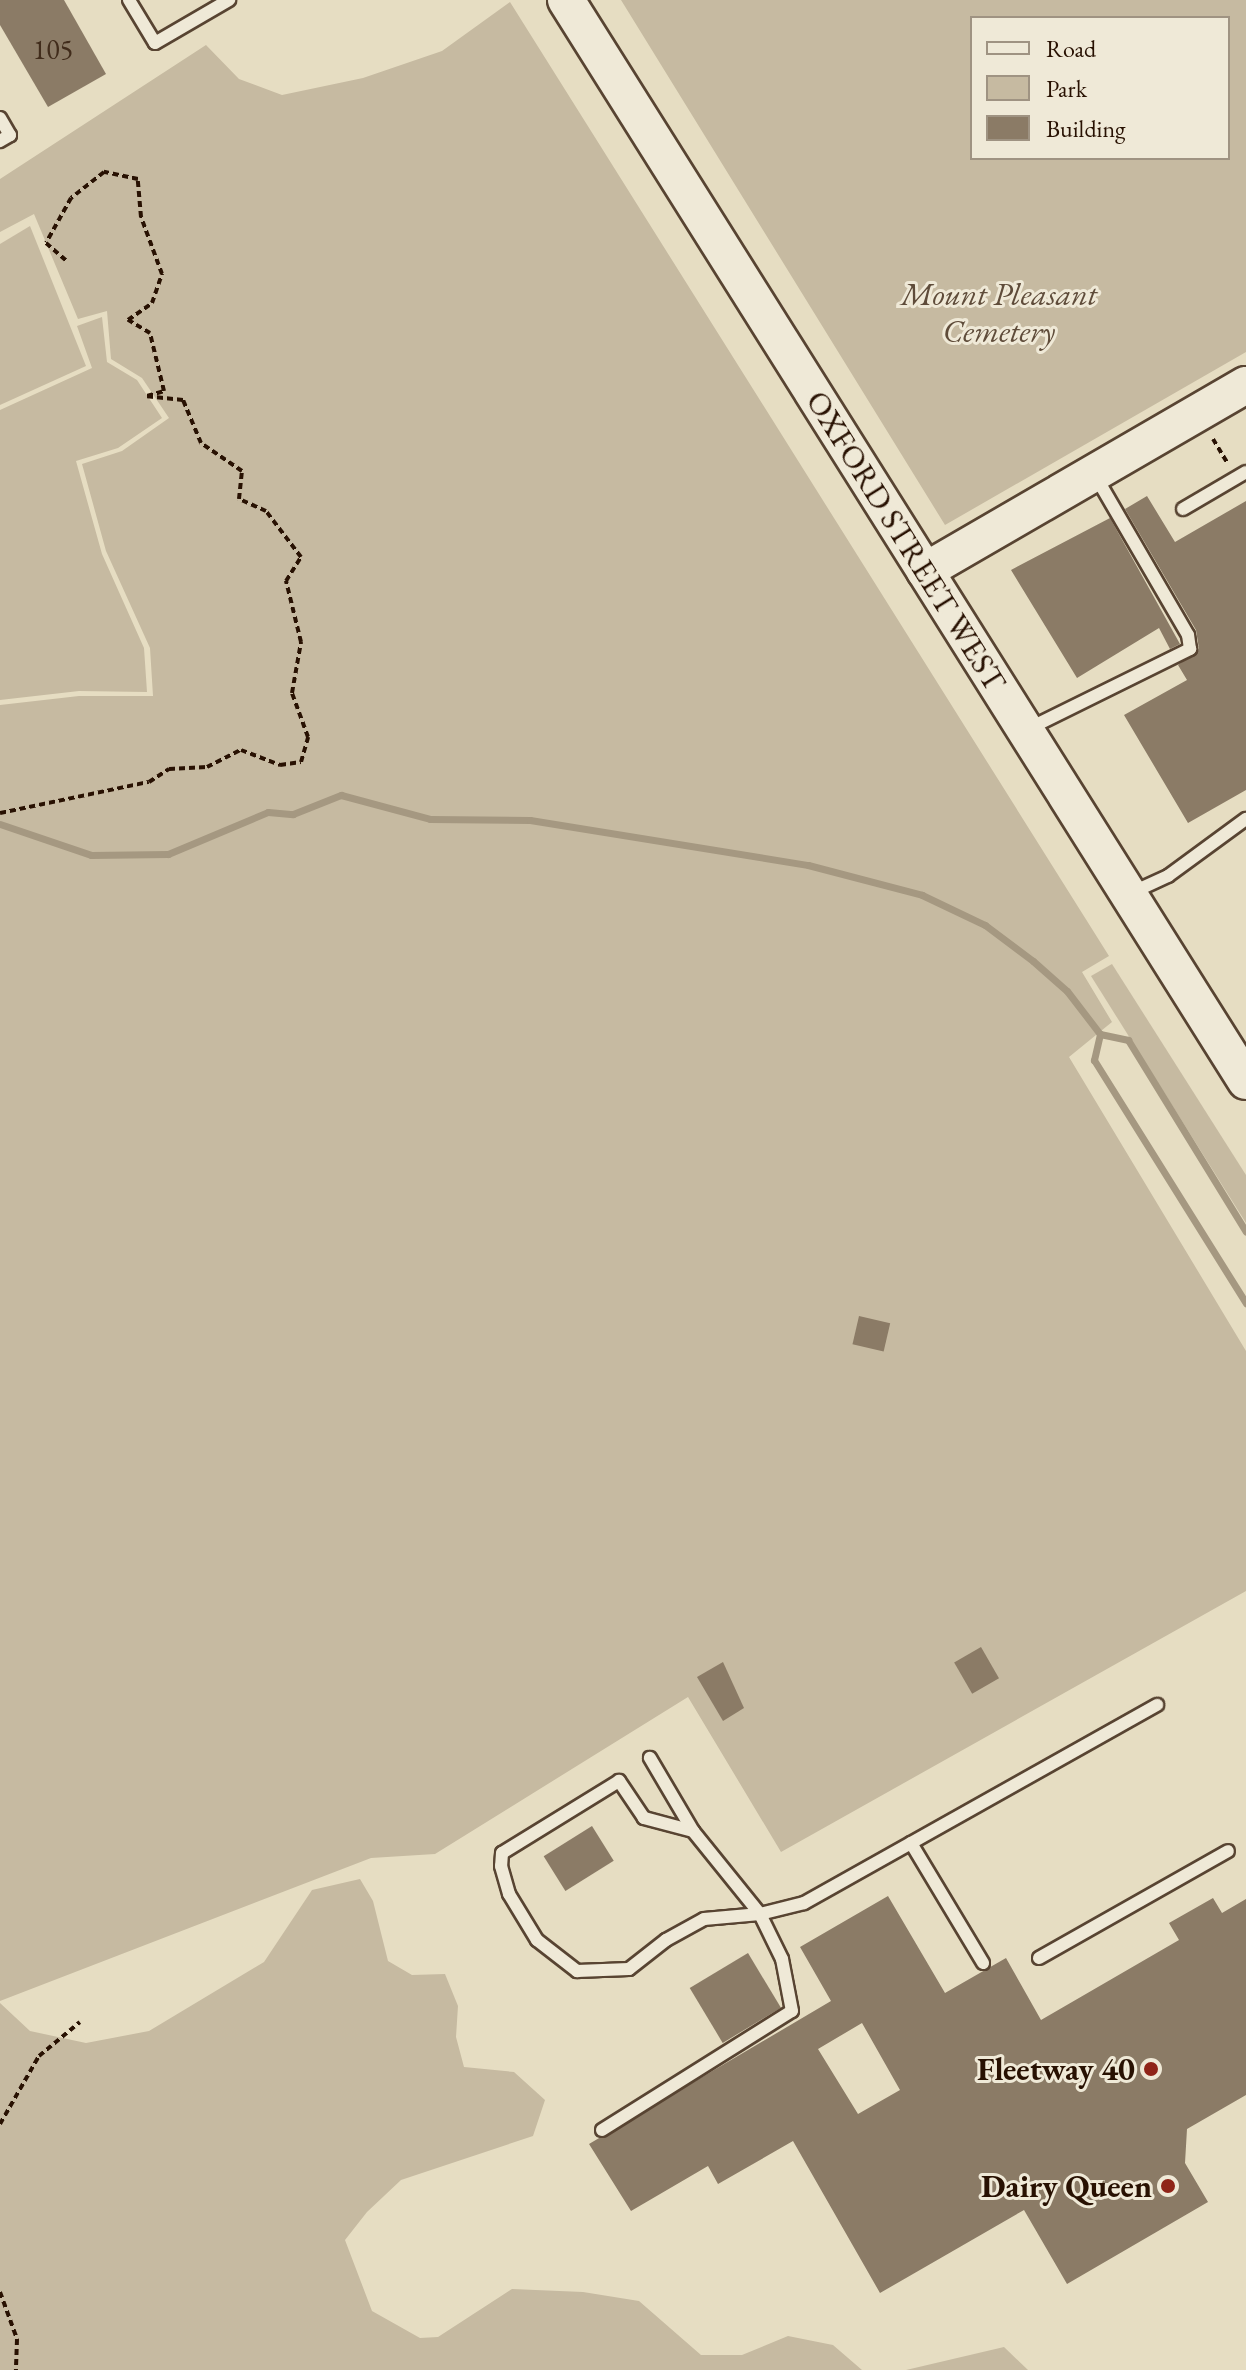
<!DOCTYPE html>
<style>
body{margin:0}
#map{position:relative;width:1246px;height:2370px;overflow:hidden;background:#e6ddc2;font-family:"EB Garamond",serif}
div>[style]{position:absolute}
.green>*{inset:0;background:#c6baa1}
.stream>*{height:7px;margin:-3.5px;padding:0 3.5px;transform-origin:3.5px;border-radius:3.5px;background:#a59881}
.building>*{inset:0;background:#8b7b66;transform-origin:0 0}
.path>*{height:4px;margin-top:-2px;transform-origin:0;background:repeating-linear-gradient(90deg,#281102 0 6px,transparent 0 10px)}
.roads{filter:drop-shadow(2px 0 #584432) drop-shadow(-2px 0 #584432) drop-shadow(0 2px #584432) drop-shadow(0 -2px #584432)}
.lane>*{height:12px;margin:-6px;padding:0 6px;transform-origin:6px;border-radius:6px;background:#efe9d7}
.secondary>*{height:36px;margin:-18px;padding:0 18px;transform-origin:18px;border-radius:18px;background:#efe9d7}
.dots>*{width:22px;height:22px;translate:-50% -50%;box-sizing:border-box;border:4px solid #efe9d7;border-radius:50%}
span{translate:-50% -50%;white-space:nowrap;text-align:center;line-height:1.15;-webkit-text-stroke:6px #efe9d7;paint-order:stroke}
.number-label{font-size:28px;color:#412c1b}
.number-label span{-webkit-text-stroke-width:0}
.park-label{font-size:32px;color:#5f4c3a;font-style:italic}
.street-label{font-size:32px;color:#281102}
.poi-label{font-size:32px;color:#281102;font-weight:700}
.right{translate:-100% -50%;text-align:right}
.legend{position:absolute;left:970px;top:16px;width:260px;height:144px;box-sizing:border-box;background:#efe9d7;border:2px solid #9f9382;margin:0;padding:10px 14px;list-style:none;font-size:24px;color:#281102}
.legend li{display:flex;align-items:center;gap:16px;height:40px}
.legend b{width:40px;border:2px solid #9f9382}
</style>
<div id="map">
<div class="green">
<i style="clip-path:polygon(evenodd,621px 0,1246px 0,1246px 352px,945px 525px,621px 0,972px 18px,1228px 18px,1228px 158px,972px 158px,972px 18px)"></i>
<i style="clip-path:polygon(510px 2px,1109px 956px,1082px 972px,1112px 1022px,1069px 1057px,1246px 1351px,1246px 1591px,781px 1852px,688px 1697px,435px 1854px,371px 1858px,0 2001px,0 705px,79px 696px,153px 696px,150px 648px,106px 551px,82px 464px,122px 451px,169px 418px,142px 378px,111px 359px,107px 311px,78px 319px,34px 214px,0 232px,0 179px,206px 45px,239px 79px,282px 95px,363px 78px,442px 51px)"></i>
<i style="clip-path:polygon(30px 226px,86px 366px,0 405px,0 244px)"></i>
<i style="clip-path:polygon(102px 317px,107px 362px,137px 380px,162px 418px,118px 448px,76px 461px,102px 554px,144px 648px,147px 692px,79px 691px,0 700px,0 410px,92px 368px,77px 326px)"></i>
<i style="clip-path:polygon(1112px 964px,1246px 1175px,1246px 1223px,1091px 976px)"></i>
<i style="clip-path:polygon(360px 1879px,373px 1901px,388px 1961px,412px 1975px,445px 1974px,458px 2006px,456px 2037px,464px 2067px,514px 2072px,545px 2100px,533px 2136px,401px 2180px,367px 2212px,345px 2240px,372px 2311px,420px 2338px,438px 2337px,512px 2289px,583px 2292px,639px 2301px,701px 2355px,742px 2355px,788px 2336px,833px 2345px,862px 2370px,0 2370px,0 2003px,30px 2031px,86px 2043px,149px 2031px,264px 1962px,312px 1890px)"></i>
<i style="clip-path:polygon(1004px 2347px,1028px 2370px,906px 2370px)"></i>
</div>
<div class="stream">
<i style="left:0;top:824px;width:96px;rotate:18.8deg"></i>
<i style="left:91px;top:855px;width:77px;rotate:-0.7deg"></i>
<i style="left:168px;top:854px;width:108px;rotate:-22.8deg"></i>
<i style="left:268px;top:812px;width:25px;rotate:5deg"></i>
<i style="left:293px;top:814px;width:52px;rotate:-21.6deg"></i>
<i style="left:341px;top:795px;width:92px;rotate:15.1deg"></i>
<i style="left:430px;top:819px;width:100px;rotate:0.6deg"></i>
<i style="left:530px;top:820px;width:282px;rotate:9.2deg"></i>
<i style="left:808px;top:865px;width:118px;rotate:14.7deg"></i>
<i style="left:922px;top:895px;width:70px;rotate:25.5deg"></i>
<i style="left:985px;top:925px;width:60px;rotate:36.9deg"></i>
<i style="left:1033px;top:961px;width:45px;rotate:41.4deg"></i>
<i style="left:1067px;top:991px;width:54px;rotate:52.5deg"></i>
<i style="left:1100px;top:1034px;width:29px;rotate:12deg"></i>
<i style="left:1128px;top:1040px;width:225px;rotate:58.4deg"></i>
<i style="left:1100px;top:1034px;width:27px;rotate:103deg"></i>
<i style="left:1094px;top:1060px;width:287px;rotate:58deg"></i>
</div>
<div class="building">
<i style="clip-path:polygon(0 0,64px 0,106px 74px,48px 107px,0 25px)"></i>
<i style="clip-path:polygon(1147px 496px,1175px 542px,1246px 501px,1246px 790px,1188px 823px,1124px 715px,1187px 680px,1178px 665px,1199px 649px,1196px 630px,1125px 509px)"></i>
<i style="clip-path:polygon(1110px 518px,1180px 644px,1170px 649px,1159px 628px,1077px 678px,1011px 570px)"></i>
<i style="left:859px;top:1316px;width:32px;height:29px;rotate:13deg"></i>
<i style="left:981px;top:1647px;width:36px;height:31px;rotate:60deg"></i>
<i style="clip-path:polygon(723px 1662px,744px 1708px,723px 1721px,697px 1677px)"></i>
<i style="left:592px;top:1826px;width:41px;height:57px;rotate:58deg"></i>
<i style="clip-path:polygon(evenodd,888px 1896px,945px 1993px,1006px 1958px,1041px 2020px,1179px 1940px,1169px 1923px,1213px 1898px,1222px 1913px,1246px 1899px,1246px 2095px,1187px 2129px,1185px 2163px,1208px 2202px,1067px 2284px,1024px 2210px,880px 2293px,793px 2141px,718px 2184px,708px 2166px,631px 2211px,589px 2144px,831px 2001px,800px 1947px,888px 1896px,862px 2023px,900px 2090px,858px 2114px,818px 2049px,862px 2023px)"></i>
<i style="left:748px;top:1953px;width:64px;height:68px;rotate:59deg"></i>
</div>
<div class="path">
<i style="left:1213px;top:439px;width:27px;rotate:59deg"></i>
<i style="left:0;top:813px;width:152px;rotate:-11.8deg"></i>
<i style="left:149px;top:782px;width:24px;rotate:-33deg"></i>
<i style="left:169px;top:769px;width:38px;rotate:-3deg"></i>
<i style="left:207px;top:767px;width:38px;rotate:-27deg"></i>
<i style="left:241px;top:750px;width:42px;rotate:21deg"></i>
<i style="left:280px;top:765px;width:21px;rotate:-8deg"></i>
<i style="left:301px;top:762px;width:26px;rotate:-74deg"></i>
<i style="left:308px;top:737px;width:47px;rotate:-110deg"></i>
<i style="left:292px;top:693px;width:52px;rotate:-80deg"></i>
<i style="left:301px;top:642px;width:63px;rotate:-103.8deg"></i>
<i style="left:286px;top:581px;width:28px;rotate:-58deg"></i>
<i style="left:301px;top:557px;width:58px;rotate:-127.3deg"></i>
<i style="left:266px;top:511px;width:30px;rotate:-156deg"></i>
<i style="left:239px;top:499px;width:28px;rotate:-84deg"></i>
<i style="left:242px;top:471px;width:50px;rotate:-145.7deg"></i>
<i style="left:201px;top:443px;width:47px;rotate:-112.7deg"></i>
<i style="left:183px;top:400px;width:36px;rotate:-174deg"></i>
<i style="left:147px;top:396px;width:18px;rotate:-16deg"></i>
<i style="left:164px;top:391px;width:60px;rotate:-103.6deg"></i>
<i style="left:150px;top:333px;width:26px;rotate:-149deg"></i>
<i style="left:128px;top:320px;width:29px;rotate:-35deg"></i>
<i style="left:152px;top:303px;width:31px;rotate:-71deg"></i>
<i style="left:162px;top:274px;width:61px;rotate:-110.2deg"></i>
<i style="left:141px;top:217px;width:38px;rotate:-95deg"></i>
<i style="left:138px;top:179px;width:35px;rotate:-168deg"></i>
<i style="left:104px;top:172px;width:42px;rotate:141.8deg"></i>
<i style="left:71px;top:198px;width:51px;rotate:119.1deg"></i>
<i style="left:46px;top:243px;width:28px;rotate:41deg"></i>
<i style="left:0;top:2124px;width:78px;rotate:-60.2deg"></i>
<i style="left:39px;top:2056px;width:53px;rotate:-39.7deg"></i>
<i style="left:0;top:2292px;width:50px;rotate:70.1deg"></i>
<i style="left:17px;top:2339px;width:31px;rotate:92deg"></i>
</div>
<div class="roads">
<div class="lane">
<i style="left:129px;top:0;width:50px;rotate:58.8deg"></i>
<i style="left:155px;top:43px;width:86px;rotate:-30.2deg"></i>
<i style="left:0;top:118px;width:20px;rotate:60deg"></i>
<i style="left:10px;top:135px;width:12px;rotate:149deg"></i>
<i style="left:1183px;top:509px;width:73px;rotate:-30.4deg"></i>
<i style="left:1028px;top:729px;width:181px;rotate:-26.3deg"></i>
<i style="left:1190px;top:649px;width:14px;rotate:-98deg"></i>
<i style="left:1188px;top:635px;width:185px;rotate:-120.2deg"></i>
<i style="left:1131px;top:893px;width:41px;rotate:-24.7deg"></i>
<i style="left:1168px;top:876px;width:97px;rotate:-36.2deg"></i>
<i style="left:693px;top:1831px;width:51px;rotate:-165.1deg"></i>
<i style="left:644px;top:1818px;width:45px;rotate:-124deg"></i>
<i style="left:619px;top:1781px;width:137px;rotate:148.4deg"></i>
<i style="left:502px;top:1853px;width:13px;rotate:94deg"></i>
<i style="left:501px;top:1866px;width:29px;rotate:74deg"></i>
<i style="left:509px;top:1894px;width:54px;rotate:58.7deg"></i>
<i style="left:537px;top:1940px;width:51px;rotate:37.8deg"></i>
<i style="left:577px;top:1971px;width:52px;rotate:-2.2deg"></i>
<i style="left:629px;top:1969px;width:47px;rotate:-38.1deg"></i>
<i style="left:666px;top:1940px;width:43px;rotate:-28.9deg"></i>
<i style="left:704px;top:1919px;width:56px;rotate:-5.1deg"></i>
<i style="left:760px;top:1914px;width:45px;rotate:-14deg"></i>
<i style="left:804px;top:1903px;width:405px;rotate:-29.3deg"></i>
<i style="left:911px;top:1843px;width:140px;rotate:59deg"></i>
<i style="left:1039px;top:1958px;width:217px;rotate:-29.5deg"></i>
<i style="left:602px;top:2130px;width:224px;rotate:-32.1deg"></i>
<i style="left:792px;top:2011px;width:53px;rotate:-100.9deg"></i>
<i style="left:782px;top:1959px;width:50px;rotate:-116.1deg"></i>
<i style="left:760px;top:1914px;width:107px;rotate:-128.9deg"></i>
<i style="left:693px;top:1831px;width:85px;rotate:-120.5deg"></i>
</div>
<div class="secondary">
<i style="left:566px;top:0;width:1277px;rotate:57.83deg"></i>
<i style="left:925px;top:571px;width:371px;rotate:-30.1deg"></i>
</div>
</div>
<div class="dots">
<i style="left:1151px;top:2069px;background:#8f2418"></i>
<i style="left:1168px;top:2186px;background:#8f2418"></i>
</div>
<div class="number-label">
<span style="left:53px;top:49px">105</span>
</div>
<div class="park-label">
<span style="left:999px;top:313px">Mount Pleasant<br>Cemetery</span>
</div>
<div class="street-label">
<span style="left:906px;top:541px;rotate:58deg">OXFORD STREET WEST</span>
</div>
<div class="poi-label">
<span class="right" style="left:1135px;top:2069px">Fleetway 40</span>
<span class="right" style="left:1152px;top:2186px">Dairy Queen</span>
</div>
<ul class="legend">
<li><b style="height:10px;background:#efe9d7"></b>Road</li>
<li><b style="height:22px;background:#c6baa1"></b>Park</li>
<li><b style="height:22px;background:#8b7b66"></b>Building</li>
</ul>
</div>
